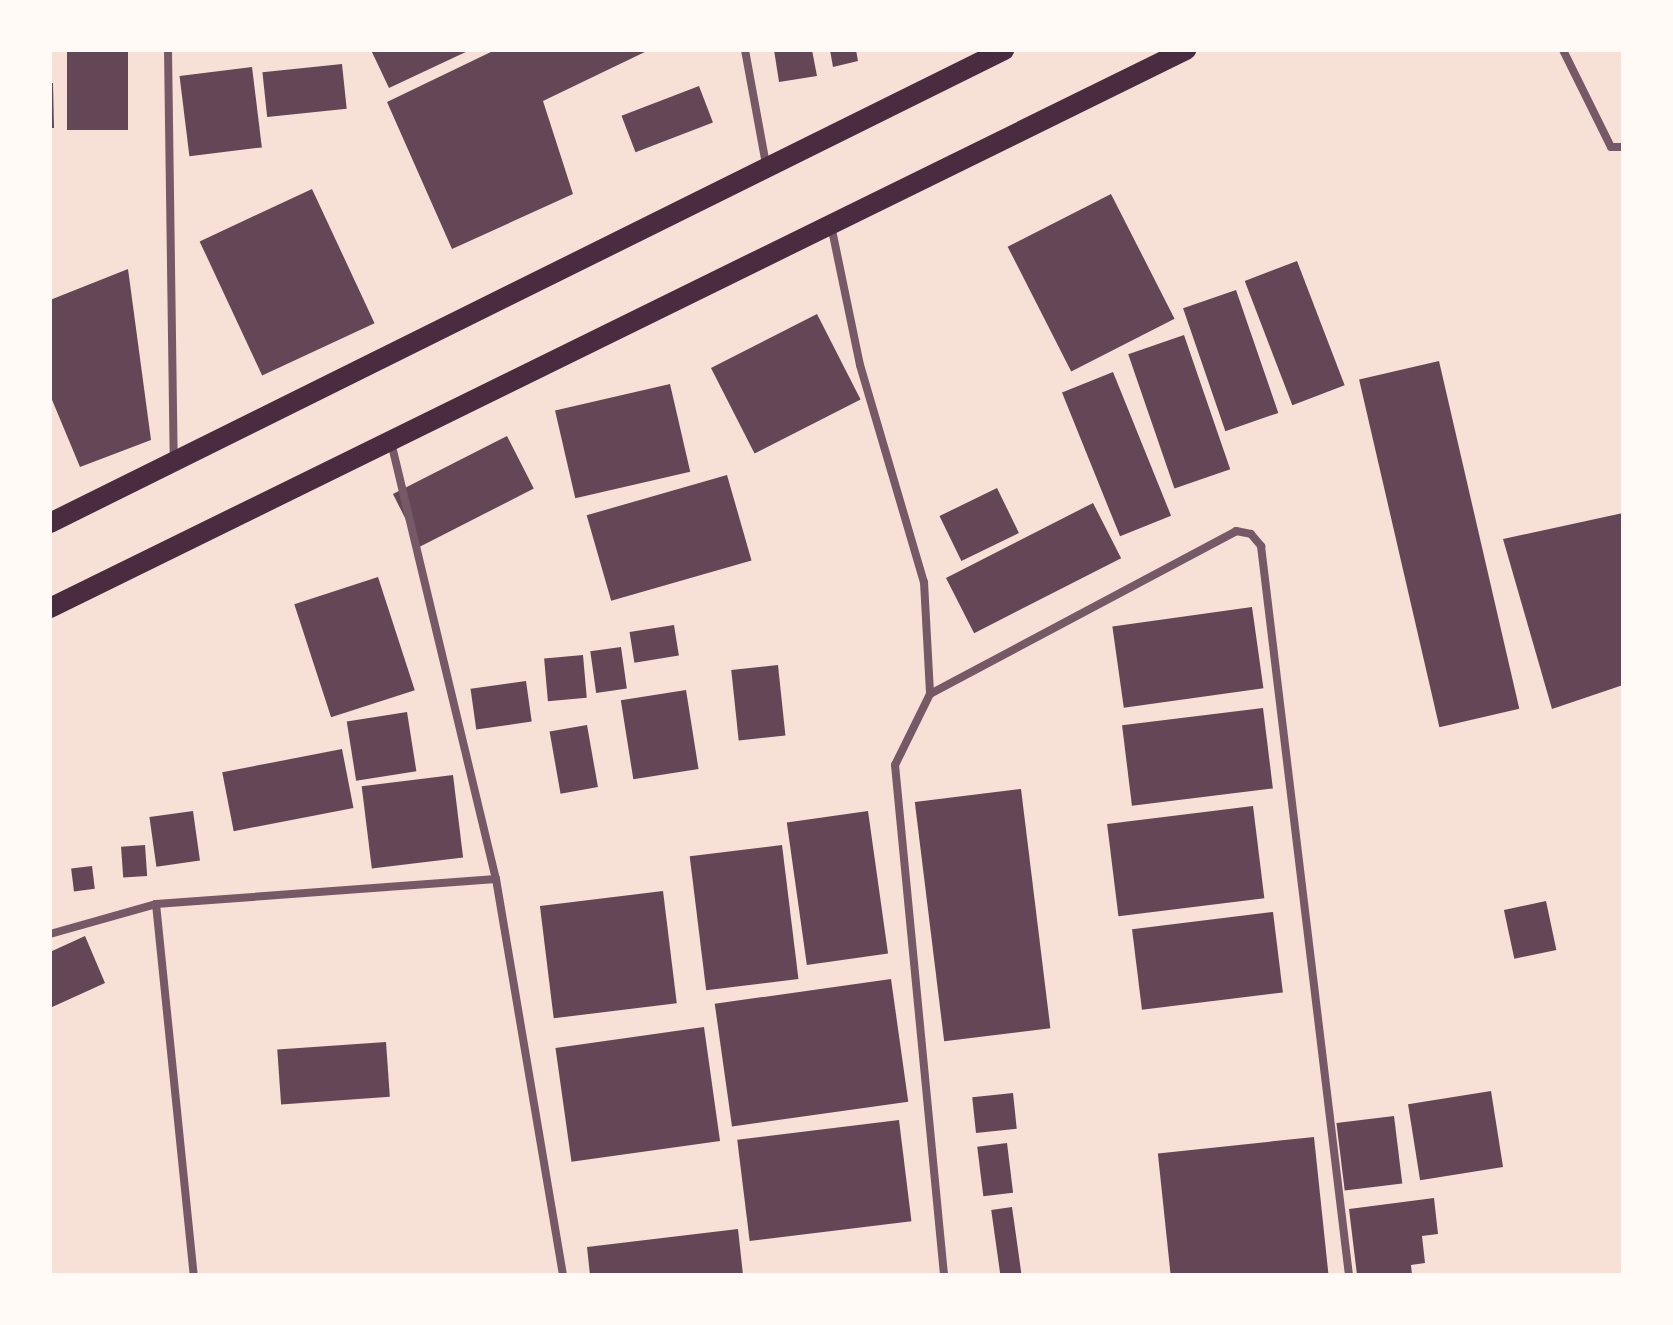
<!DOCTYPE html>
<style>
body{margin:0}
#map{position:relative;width:1673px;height:1325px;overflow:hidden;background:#f7e1d7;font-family:"Archivo Narrow",sans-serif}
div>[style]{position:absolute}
.building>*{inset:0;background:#644757;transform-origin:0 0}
.minor>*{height:8px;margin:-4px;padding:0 4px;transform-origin:4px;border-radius:4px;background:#755966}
.primary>*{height:20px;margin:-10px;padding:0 10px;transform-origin:10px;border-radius:10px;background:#4a2c40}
span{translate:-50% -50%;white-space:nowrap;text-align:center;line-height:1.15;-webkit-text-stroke:7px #fffaf5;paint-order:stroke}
.frame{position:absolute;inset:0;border:52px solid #fffaf5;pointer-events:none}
</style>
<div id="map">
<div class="building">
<i style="left:67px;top:50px;width:61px;height:80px"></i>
<i style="clip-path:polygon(371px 50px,470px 50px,389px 88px)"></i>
<i style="clip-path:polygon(495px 50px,649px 50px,543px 101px,573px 194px,452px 249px,387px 102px)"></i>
<i style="clip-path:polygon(774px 50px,812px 50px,817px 76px,779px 82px)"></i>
<i style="clip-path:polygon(830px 50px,856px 50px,858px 61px,833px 67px)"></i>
<i style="left:342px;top:64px;width:45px;height:80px;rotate:84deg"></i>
<i style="left:252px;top:67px;width:81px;height:73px;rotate:83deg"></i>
<i style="clip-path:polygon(50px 83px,53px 83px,54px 128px,50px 128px)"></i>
<i style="left:699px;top:86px;width:39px;height:83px;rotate:69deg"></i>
<i style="left:312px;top:189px;width:148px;height:124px;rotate:65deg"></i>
<i style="left:1111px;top:194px;width:140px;height:116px;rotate:63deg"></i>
<i style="left:1297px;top:261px;width:133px;height:56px;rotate:69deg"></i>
<i style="clip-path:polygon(128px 269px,151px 440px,80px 467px,50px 395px,50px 300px)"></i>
<i style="left:1236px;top:290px;width:130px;height:56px;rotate:71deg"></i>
<i style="left:817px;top:314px;width:96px;height:119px;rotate:63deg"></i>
<i style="left:1184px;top:335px;width:142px;height:59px;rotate:71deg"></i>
<i style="left:1439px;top:361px;width:357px;height:82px;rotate:77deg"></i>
<i style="left:1113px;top:372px;width:155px;height:55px;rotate:68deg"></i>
<i style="left:670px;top:384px;width:90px;height:118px;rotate:77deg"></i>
<i style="left:507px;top:436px;width:59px;height:128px;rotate:63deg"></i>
<i style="left:727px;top:475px;width:89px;height:146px;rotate:74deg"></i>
<i style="left:997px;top:488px;width:50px;height:64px;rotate:64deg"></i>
<i style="left:1093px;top:503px;width:62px;height:165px;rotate:63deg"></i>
<i style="clip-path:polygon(1623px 513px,1623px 685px,1552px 709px,1503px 539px)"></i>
<i style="left:378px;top:577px;width:119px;height:88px;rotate:72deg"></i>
<i style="left:1252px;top:607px;width:82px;height:141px;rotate:82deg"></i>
<i style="left:674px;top:625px;width:31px;height:45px;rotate:81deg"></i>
<i style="left:621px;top:647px;width:42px;height:31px;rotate:82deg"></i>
<i style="left:583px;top:655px;width:43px;height:39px;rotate:85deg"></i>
<i style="left:778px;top:665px;width:71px;height:47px;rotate:84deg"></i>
<i style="left:526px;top:681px;width:41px;height:56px;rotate:82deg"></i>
<i style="left:686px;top:690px;width:80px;height:66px;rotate:81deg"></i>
<i style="left:1263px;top:708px;width:81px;height:142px;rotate:83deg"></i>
<i style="left:407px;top:712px;width:60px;height:61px;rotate:81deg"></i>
<i style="left:587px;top:725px;width:63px;height:38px;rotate:80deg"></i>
<i style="left:342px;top:749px;width:60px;height:122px;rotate:79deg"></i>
<i style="left:453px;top:775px;width:83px;height:92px;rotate:83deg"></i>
<i style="left:1021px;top:789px;width:241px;height:107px;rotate:83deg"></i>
<i style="left:1253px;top:806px;width:93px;height:147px;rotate:83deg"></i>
<i style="left:193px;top:811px;width:50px;height:44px;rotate:82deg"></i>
<i style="left:868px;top:811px;width:144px;height:82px;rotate:82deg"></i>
<i style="left:145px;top:845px;width:31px;height:24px;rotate:86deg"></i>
<i style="left:782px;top:845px;width:135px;height:93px;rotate:83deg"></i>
<i style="left:92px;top:866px;width:23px;height:21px;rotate:83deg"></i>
<i style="left:663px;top:891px;width:113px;height:124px;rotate:83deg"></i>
<i style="left:1546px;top:901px;width:50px;height:43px;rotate:78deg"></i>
<i style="left:1273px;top:912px;width:81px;height:142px;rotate:83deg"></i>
<i style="clip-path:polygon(85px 936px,105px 983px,50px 1008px,50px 952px)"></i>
<i style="left:891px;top:979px;width:124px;height:178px;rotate:82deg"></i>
<i style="left:704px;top:1027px;width:115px;height:150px;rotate:82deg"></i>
<i style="left:386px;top:1042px;width:55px;height:109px;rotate:86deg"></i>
<i style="left:1491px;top:1091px;width:77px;height:84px;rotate:81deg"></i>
<i style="left:1013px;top:1093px;width:36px;height:41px;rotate:84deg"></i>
<i style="left:1394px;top:1116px;width:68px;height:58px;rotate:83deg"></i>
<i style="left:899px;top:1120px;width:102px;height:163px;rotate:83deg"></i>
<i style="left:1314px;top:1137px;width:139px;height:157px;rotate:84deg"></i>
<i style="left:1007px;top:1143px;width:50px;height:30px;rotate:83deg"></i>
<i style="clip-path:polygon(1434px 1198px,1438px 1234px,1422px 1236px,1425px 1263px,1411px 1265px,1412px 1275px,1357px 1275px,1349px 1209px)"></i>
<i style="left:1012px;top:1207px;width:69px;height:21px;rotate:82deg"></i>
<i style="clip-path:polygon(738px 1229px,743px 1275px,590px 1275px,587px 1247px)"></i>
</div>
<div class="minor">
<i style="left:168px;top:50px;width:411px;rotate:89.2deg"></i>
<i style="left:745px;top:50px;width:116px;rotate:79.6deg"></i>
<i style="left:1563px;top:50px;width:108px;rotate:63.7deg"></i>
<i style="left:1611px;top:147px;width:12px"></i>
<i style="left:831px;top:225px;width:143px;rotate:78.3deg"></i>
<i style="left:860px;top:365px;width:226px;rotate:73.6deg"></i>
<i style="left:924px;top:582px;width:112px;rotate:86.9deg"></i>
<i style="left:930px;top:694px;width:79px;rotate:116.2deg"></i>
<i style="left:895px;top:765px;width:512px;rotate:84.51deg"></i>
<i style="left:391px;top:442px;width:449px;rotate:76.5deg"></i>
<i style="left:496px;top:879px;width:402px;rotate:80.4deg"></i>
<i style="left:930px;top:694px;width:347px;rotate:-28deg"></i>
<i style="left:1236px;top:531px;width:15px;rotate:11deg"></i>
<i style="left:1251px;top:534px;width:16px;rotate:50deg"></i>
<i style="left:1261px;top:546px;width:734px;rotate:83.12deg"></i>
<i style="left:156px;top:904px;width:373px;rotate:84.2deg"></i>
<i style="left:50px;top:934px;width:110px;rotate:-15.8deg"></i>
<i style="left:156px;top:904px;width:341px;rotate:-4.2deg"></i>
</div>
<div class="primary">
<i style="left:50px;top:523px;width:1065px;rotate:-26.37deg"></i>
<i style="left:50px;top:608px;width:1266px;rotate:-26.16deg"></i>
</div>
<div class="frame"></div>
</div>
